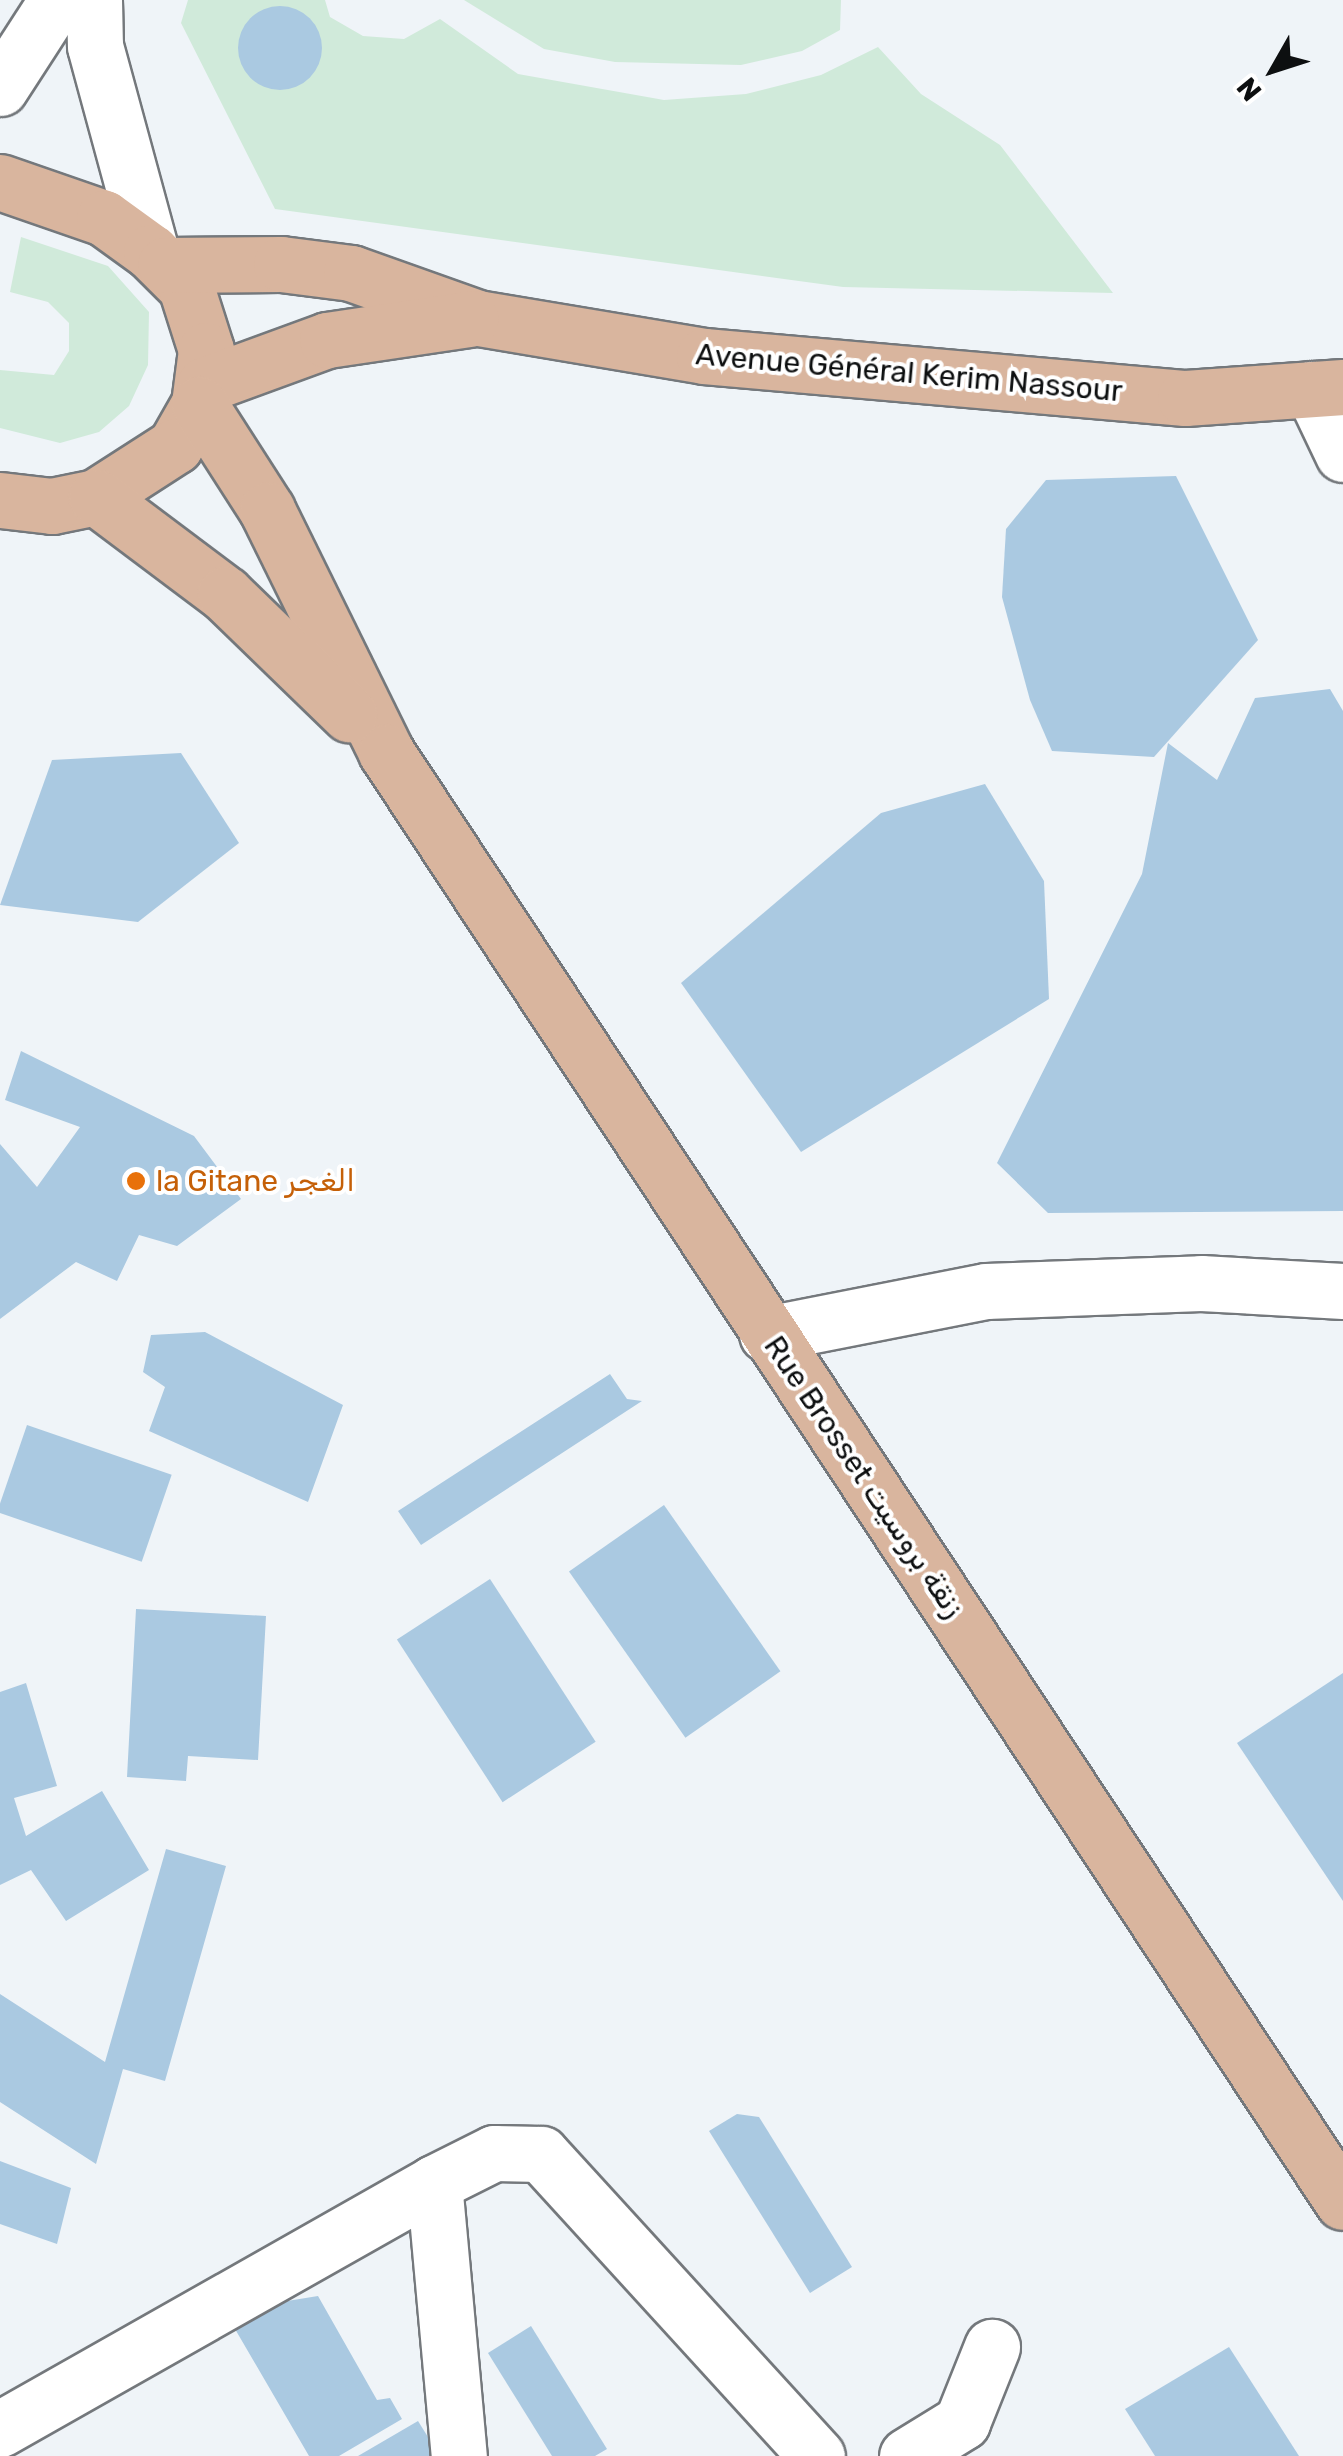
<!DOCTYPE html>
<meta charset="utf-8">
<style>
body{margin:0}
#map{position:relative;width:1343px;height:2456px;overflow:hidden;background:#eff4f8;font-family:Rubik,Cairo,sans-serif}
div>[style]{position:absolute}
.green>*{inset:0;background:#d0eada}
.building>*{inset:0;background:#aac9e1;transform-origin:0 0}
.round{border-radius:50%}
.roads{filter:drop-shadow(2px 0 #74787c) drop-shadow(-2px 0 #74787c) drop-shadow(0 2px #74787c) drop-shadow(0 -2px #74787c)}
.minor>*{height:55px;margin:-27.5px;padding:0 27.5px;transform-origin:27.5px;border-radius:27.5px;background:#fff}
.major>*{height:55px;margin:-27.5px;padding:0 27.5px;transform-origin:27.5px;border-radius:27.5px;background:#d9b59e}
.dots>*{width:28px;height:28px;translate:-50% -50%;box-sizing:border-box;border:5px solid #fff;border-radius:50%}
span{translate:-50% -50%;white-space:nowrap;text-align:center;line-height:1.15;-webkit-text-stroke:8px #fff;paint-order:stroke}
.street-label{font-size:30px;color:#0d0f10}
.food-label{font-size:30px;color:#c56008}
.left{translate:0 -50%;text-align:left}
.north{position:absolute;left:1223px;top:20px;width:100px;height:100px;-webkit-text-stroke:8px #fff;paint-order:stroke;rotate:231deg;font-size:28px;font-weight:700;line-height:40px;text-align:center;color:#0d0f10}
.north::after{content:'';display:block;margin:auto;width:35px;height:45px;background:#0d0f10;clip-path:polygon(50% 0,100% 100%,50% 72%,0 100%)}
</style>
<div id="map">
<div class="green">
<i style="clip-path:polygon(188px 0,325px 0,330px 17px,363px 36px,404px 39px,440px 19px,518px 74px,664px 100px,746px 94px,821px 75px,878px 47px,921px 94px,1000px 145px,1113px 293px,843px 287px,275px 209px,181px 23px)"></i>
<i style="clip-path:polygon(464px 0,841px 0,840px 30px,802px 51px,741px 65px,615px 62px,544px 49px)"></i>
<i style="clip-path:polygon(21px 237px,108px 266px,149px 312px,148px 365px,129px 406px,99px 432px,60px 443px,0 428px,0 370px,54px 375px,69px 351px,69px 323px,48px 302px,10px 292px)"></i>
</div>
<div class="building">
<i class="round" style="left:238px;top:6px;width:84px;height:84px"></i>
<i style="clip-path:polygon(1176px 476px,1258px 640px,1154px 757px,1052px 751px,1030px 700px,1002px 597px,1006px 529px,1046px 480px)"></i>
<i style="clip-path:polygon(1330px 689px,1343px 711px,1343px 1211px,1048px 1213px,997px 1163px,1142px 874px,1168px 743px,1217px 780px,1255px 698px)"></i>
<i style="clip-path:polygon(181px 753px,239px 843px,138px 922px,0 905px,52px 760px)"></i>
<i style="clip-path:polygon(985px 784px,1044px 881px,1049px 999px,801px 1152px,681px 983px,881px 813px)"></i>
<i style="clip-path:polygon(21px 1051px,194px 1136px,241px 1199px,177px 1246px,139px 1235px,117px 1281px,76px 1262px,0 1319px,0 1144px,37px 1187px,80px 1127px,5px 1100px)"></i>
<i style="clip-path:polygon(205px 1332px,343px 1405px,308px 1502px,149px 1431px,165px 1387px,143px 1372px,151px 1335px)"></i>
<i style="clip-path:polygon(610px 1374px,627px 1399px,642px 1401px,421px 1545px,398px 1511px)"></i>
<i style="left:27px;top:1425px;width:153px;height:92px;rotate:19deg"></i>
<i style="left:664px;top:1505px;width:203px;height:116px;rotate:55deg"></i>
<i style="left:490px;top:1579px;width:194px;height:111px;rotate:57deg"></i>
<i style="clip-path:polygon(136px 1609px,266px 1616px,258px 1760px,188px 1756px,186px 1781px,127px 1777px)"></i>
<i style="clip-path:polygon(1343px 1673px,1343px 1901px,1237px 1743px)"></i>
<i style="clip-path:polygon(26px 1683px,57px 1786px,14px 1798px,26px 1836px,102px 1791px,149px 1870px,66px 1921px,31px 1870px,0 1885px,0 1692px)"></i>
<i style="clip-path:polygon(166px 1849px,226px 1866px,165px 2081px,123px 2069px,96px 2164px,0 2102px,0 1994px,105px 2062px)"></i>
<i style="clip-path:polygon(737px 2114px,759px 2117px,852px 2267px,810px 2293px,709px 2131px)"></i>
<i style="clip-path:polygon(0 2161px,71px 2188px,57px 2244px,0 2224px)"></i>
<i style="clip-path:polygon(318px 2296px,377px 2400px,390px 2398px,402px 2419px,339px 2456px,309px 2456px,235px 2329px,281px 2302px)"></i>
<i style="clip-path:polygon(531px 2326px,607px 2449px,595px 2456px,552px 2456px,488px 2353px)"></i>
<i style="clip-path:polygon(1229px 2347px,1299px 2456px,1155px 2456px,1125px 2409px)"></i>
<i style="clip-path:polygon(418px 2421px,438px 2453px,434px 2456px,358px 2456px)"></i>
</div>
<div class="roads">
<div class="minor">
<i style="left:94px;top:0;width:46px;rotate:88.8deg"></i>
<i style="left:95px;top:46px;width:213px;rotate:74.8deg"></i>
<i style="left:0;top:88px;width:105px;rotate:-57.1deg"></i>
<i style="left:1312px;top:389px;width:72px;rotate:64.5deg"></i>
<i style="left:767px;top:1334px;width:223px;rotate:-11.1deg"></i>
<i style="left:986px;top:1291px;width:215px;rotate:-2.1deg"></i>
<i style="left:1201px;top:1283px;width:142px;rotate:3.2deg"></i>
<i style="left:434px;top:2183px;width:274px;rotate:84.8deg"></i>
<i style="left:0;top:2429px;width:499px;rotate:-29.5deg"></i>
<i style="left:434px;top:2183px;width:67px;rotate:-26.6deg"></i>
<i style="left:494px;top:2153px;width:47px;rotate:1.2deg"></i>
<i style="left:541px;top:2154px;width:409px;rotate:47.6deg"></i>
<i style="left:907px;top:2456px;width:65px;rotate:-31.7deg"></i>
<i style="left:962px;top:2422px;width:81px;rotate:-68.2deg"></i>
</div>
<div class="major">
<i style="left:0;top:182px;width:110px;rotate:19.1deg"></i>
<i style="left:104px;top:218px;width:58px;rotate:35.9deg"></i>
<i style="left:151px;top:252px;width:49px;rotate:45deg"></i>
<i style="left:186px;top:287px;width:66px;rotate:72.4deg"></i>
<i style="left:206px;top:350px;width:54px;rotate:97.4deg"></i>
<i style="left:199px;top:404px;width:48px;rotate:119.7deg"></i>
<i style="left:175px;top:446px;width:94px;rotate:147.2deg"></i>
<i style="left:96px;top:497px;width:45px;rotate:168.4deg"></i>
<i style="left:52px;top:506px;width:52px;rotate:-173.4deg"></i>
<i style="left:165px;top:265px;width:116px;rotate:-0.5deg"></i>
<i style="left:281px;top:264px;width:71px;rotate:7.3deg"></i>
<i style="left:351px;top:273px;width:135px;rotate:19.5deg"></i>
<i style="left:478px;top:318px;width:229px;rotate:9.5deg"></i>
<i style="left:704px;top:356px;width:483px;rotate:5deg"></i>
<i style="left:1185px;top:398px;width:158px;rotate:-4deg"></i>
<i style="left:204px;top:385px;width:131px;rotate:-20.1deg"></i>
<i style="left:327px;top:340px;width:145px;rotate:-8.4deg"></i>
<i style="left:199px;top:404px;width:126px;rotate:57.3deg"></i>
<i style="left:267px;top:510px;width:270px;rotate:63.8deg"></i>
<i style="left:386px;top:752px;width:1737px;rotate:56.58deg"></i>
<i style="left:96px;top:497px;width:161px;rotate:36.9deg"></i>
<i style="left:225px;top:594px;width:173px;rotate:44.1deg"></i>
</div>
</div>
<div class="dots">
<i style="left:136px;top:1181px;background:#e8710a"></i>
</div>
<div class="street-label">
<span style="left:909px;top:373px;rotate:5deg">Avenue Général Kerim Nassour</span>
<span style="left:864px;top:1477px;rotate:56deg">Rue Brosset زنقة بروسيت</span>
</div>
<div class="food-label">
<span class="left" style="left:156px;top:1181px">la Gitane الغجر</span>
</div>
<div class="north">N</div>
</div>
